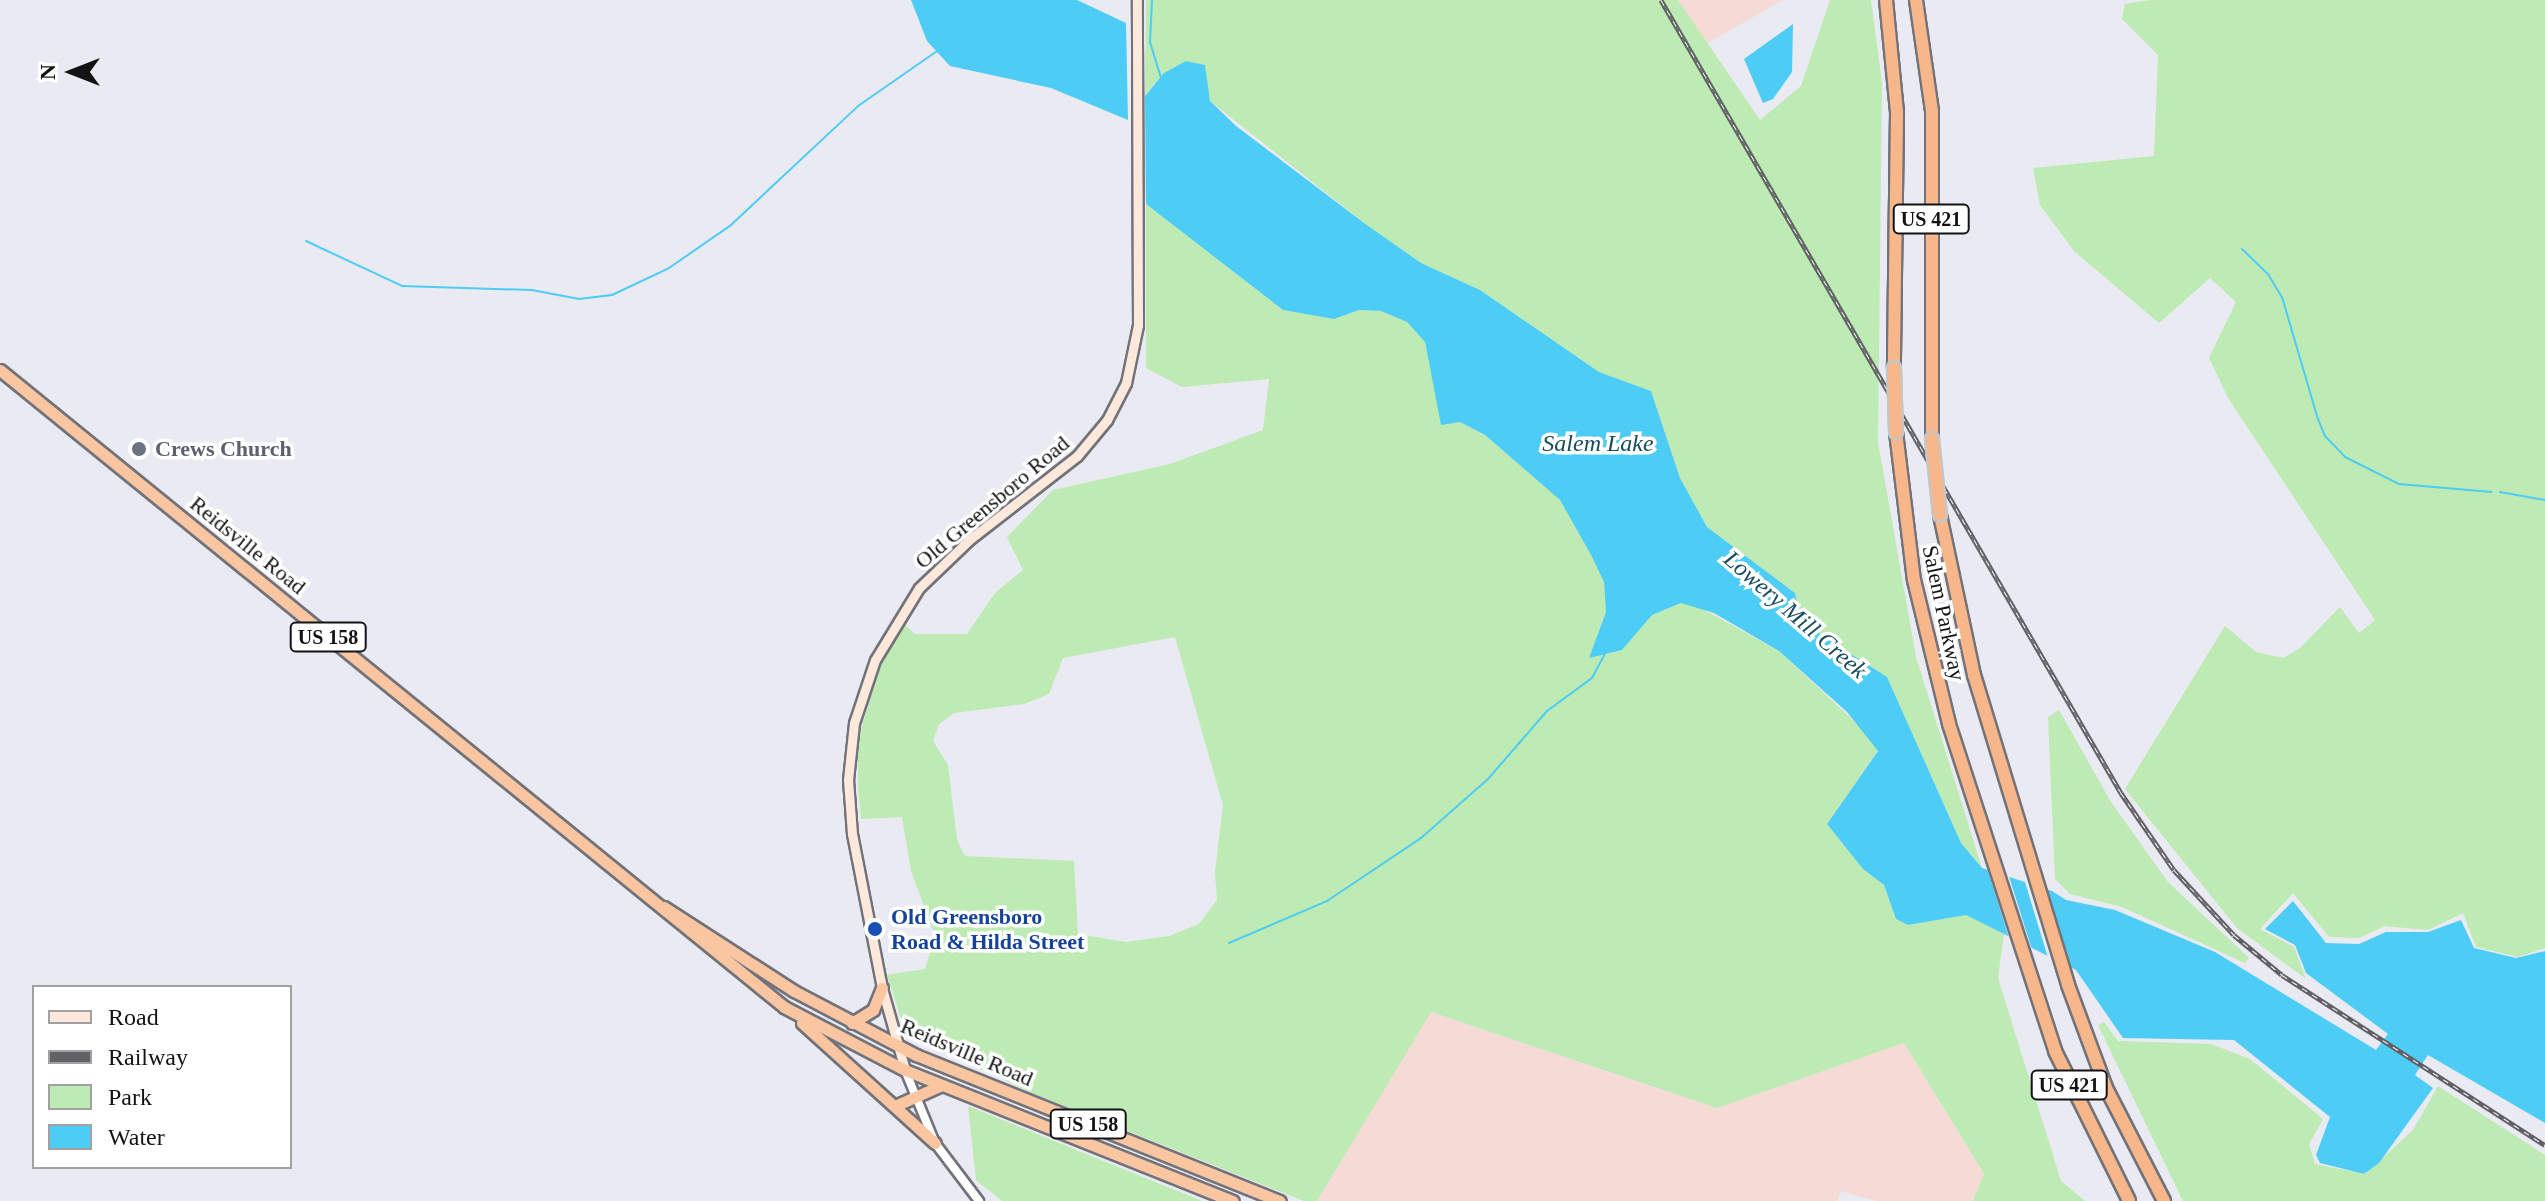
<!DOCTYPE html>
<style>
body{margin:0}
#map{position:relative;width:2545px;height:1201px;overflow:hidden;background:#e9eaf2;font-family:"Times New Roman",serif}
div>[style]{position:absolute}
.industrial>*{inset:0;background:#f5dad6}
.green>*{inset:0;background:#beeab3}
.water>*{inset:0;background:#4dccf5}
.pier>*{inset:0;background:#e9eaf2}
.stream>*{height:2px;margin:-1px;padding:0 1px;transform-origin:1px;border-radius:1px;background:#4dccf5}
.roads{filter:drop-shadow(2px 0 #72737a) drop-shadow(-2px 0 #72737a) drop-shadow(0 2px #72737a) drop-shadow(0 -2px #72737a)}
.tertiary>*{height:8px;margin:-4px;padding:0 4px;transform-origin:4px;border-radius:4px;background:#fff}
.secondary>*{height:9px;margin:-4.5px;padding:0 4.5px;transform-origin:4.5px;border-radius:4.5px;background:#fde9dc}
.trunk>*{height:11px;margin:-5.5px;padding:0 5.5px;transform-origin:5.5px;border-radius:5.5px;background:#fac6a2}
.motorway>*{height:12px;margin:-6px;padding:0 6px;transform-origin:6px;border-radius:6px;background:#f8b78a}
.rail>*{height:5px;margin-top:-2.5px;transform-origin:0;background:repeating-linear-gradient(90deg,#fff 0 6px,#606065 0 12px);box-sizing:border-box;border-block:2px solid #606065}
.bridges{filter:drop-shadow(2px 0 #c6c6c7) drop-shadow(-2px 0 #c6c6c7) drop-shadow(0 2px #c6c6c7) drop-shadow(0 -2px #c6c6c7)}
.motorway-bridge>*{height:12px;margin:-6px;padding:0 6px;transform-origin:6px;border-radius:6px;background:#f8b78a}
.dots>*{width:22px;height:22px;translate:-50% -50%;box-sizing:border-box;border:4px solid #fff;border-radius:50%}
span{translate:-50% -50%;white-space:nowrap;text-align:center;line-height:1.15;-webkit-text-stroke:7px #fff;paint-order:stroke}
.shield-label span{padding:2px 6px;background:#fff;border:2px solid;border-radius:6px;-webkit-text-stroke-width:0}
.shield-label{font-size:20px;color:#131316;font-weight:700}
.worship-label{font-size:22px;color:#5b616d;font-weight:700}
.left{translate:0 -50%;text-align:left}
.street-label{font-size:22px;color:#131316}
.transit-label{font-size:22px;color:#164399;font-weight:700}
.water-label{font-size:24px;color:#174c5d;font-style:italic}
.legend{position:absolute;left:32px;top:985px;width:260px;height:184px;box-sizing:border-box;background:#fff;border:2px solid #a1a1a2;margin:0;padding:10px 14px;list-style:none;font-size:24px;color:#131316}
.legend li{display:flex;align-items:center;gap:16px;height:40px}
.legend b{width:40px;border:2px solid #a1a1a2}
.north{position:absolute;left:32px;top:32px;width:80px;height:80px;-webkit-text-stroke:6px #fff;paint-order:stroke;rotate:270deg;font-size:22px;font-weight:700;line-height:32px;text-align:center;color:#131316}
.north::after{content:'';display:block;margin:auto;width:28px;height:36px;background:#131316;clip-path:polygon(50% 0,100% 100%,50% 72%,0 100%)}
</style>
<div id="map">
<div class="industrial">
<i style="clip-path:polygon(1677px 0,1783px 0,1704px 45px)"></i>
<i style="clip-path:polygon(1430px 1012px,1717px 1108px,1904px 1043px,1984px 1175px,1973px 1201px,1876px 1201px,1841px 1191px,1837px 1201px,1317px 1201px)"></i>
</div>
<div class="green">
<i style="clip-path:polygon(1146px 0,1678px 0,1760px 120px,1801px 86px,1830px 0,1871px 0,1882px 83px,1878px 442px,1916px 657px,1982px 868px,1961px 843px,1887px 677px,1801px 622px,1795px 593px,1707px 527px,1680px 478px,1651px 391px,1599px 372px,1480px 290px,1421px 263px,1364px 223px,1210px 101px,1204px 65px,1186px 61px,1164px 73px,1145px 95px)"></i>
<i style="clip-path:polygon(2150px 0,2545px 0,2545px 948px,2518px 957px,2476px 947px,2463px 913px,2428px 930px,2384px 926px,2359px 938px,2329px 937px,2293px 893px,2260px 929px,2294px 947px,2306px 979px,2237px 928px,2125px 789px,2225px 626px,2256px 652px,2283px 658px,2300px 648px,2340px 607px,2359px 633px,2375px 620px,2228px 398px,2209px 358px,2236px 302px,2210px 278px,2159px 323px,2074px 251px,2040px 205px,2033px 168px,2154px 156px,2158px 55px,2122px 19px,2125px 4px)"></i>
<i style="clip-path:polygon(evenodd,1146px 204px,1283px 310px,1334px 319px,1359px 310px,1381px 311px,1407px 322px,1425px 342px,1431px 374px,1460px 422px,1485px 435px,1560px 500px,1591px 555px,1604px 582px,1606px 612px,1589px 658px,1622px 650px,1652px 615px,1681px 603px,1699px 607px,1779px 651px,1870px 736px,1878px 750px,1827px 824px,1863px 869px,1884px 885px,1896px 919px,1908px 925px,1966px 915px,2004px 934px,1998px 978px,2061px 1181px,2085px 1201px,1973px 1201px,1984px 1174px,1904px 1043px,1717px 1108px,1431px 1012px,1317px 1201px,1304px 1201px,1032px 1093px,943px 1051px,902px 1022px,887px 975px,925px 969px,935px 936px,911px 871px,902px 817px,861px 819px,858px 786px,858px 741px,877px 673px,904px 624px,915px 634px,967px 634px,995px 593px,1023px 570px,1007px 537px,1053px 490px,1170px 464px,1263px 430px,1269px 379px,1182px 387px,1146px 368px,1146px 204px,1175px 637px,1223px 805px,1215px 872px,1217px 900px,1199px 924px,1169px 936px,1126px 942px,1078px 934px,1074px 861px,965px 856px,957px 840px,948px 765px,933px 741px,939px 724px,954px 713px,1024px 704px,1049px 694px,1063px 658px,1175px 637px)"></i>
<i style="clip-path:polygon(2059px 710px,2111px 802px,2168px 882px,2249px 958px,2245px 963px,2122px 907px,2070px 894px,2055px 879px,2048px 717px)"></i>
<i style="clip-path:polygon(2104px 1022px,2118px 1041px,2211px 1044px,2250px 1059px,2323px 1119px,2309px 1144px,2315px 1164px,2365px 1174px,2413px 1130px,2438px 1086px,2545px 1155px,2545px 1201px,2183px 1201px,2098px 1025px)"></i>
<i style="clip-path:polygon(968px 1106px,1202px 1201px,1002px 1201px,976px 1180px)"></i>
</div>
<div class="water">
<i style="clip-path:polygon(911px 0,1077px 0,1126px 23px,1128px 120px,1051px 88px,950px 66px,927px 41px)"></i>
<i style="clip-path:polygon(1793px 24px,1792px 72px,1773px 99px,1763px 103px,1744px 59px)"></i>
<i style="clip-path:polygon(1186px 61px,1205px 65px,1210px 101px,1236px 126px,1364px 223px,1421px 263px,1480px 290px,1599px 372px,1651px 391px,1680px 478px,1707px 527px,1795px 593px,1801px 622px,1887px 677px,1961px 843px,1982px 868px,2052px 891px,2066px 900px,2115px 910px,2215px 952px,2376px 1050px,2388px 1034px,2306px 973px,2295px 945px,2265px 929px,2293px 901px,2326px 943px,2359px 944px,2386px 932px,2428px 932px,2461px 920px,2474px 948px,2516px 958px,2545px 951px,2545px 1123px,2428px 1055px,2415px 1075px,2433px 1088px,2379px 1163px,2364px 1174px,2320px 1163px,2316px 1155px,2330px 1117px,2234px 1040px,2123px 1038px,2076px 970px,1966px 915px,1908px 925px,1896px 919px,1884px 885px,1863px 869px,1827px 824px,1878px 751px,1847px 712px,1779px 651px,1714px 613px,1681px 603px,1652px 615px,1622px 650px,1589px 658px,1606px 612px,1604px 582px,1591px 555px,1560px 500px,1485px 435px,1460px 422px,1441px 425px,1425px 342px,1407px 322px,1381px 311px,1359px 310px,1334px 319px,1283px 310px,1146px 204px,1145px 96px,1164px 73px)"></i>
</div>
<div class="pier">
<i style="clip-path:polygon(1986px 865px,2008px 873px,2033px 953px,2010px 941px)"></i>
<i style="clip-path:polygon(2024px 879px,2045px 885px,2073px 973px,2049px 961px)"></i>
</div>
<div class="stream">
<i style="left:1152px;top:0;width:42px;rotate:92.7deg"></i>
<i style="left:1150px;top:42px;width:37px;rotate:73deg"></i>
<i style="left:306px;top:241px;width:106px;rotate:25.1deg"></i>
<i style="left:402px;top:286px;width:130px;rotate:1.8deg"></i>
<i style="left:532px;top:290px;width:48px;rotate:10.8deg"></i>
<i style="left:579px;top:299px;width:33px;rotate:-7deg"></i>
<i style="left:612px;top:295px;width:63px;rotate:-25.3deg"></i>
<i style="left:669px;top:268px;width:75px;rotate:-34.7deg"></i>
<i style="left:731px;top:225px;width:174px;rotate:-43.1deg"></i>
<i style="left:858px;top:106px;width:96px;rotate:-34.8deg"></i>
<i style="left:2242px;top:249px;width:36px;rotate:44deg"></i>
<i style="left:2268px;top:274px;width:27px;rotate:59deg"></i>
<i style="left:2282px;top:297px;width:127px;rotate:73.6deg"></i>
<i style="left:2318px;top:419px;width:18px;rotate:68deg"></i>
<i style="left:2325px;top:436px;width:29px;rotate:46deg"></i>
<i style="left:2345px;top:457px;width:60px;rotate:26.6deg"></i>
<i style="left:2399px;top:484px;width:93px;rotate:4.9deg"></i>
<i style="left:2500px;top:492px;width:46px;rotate:10.1deg"></i>
<i style="left:1229px;top:943px;width:107px;rotate:-23.2deg"></i>
<i style="left:1327px;top:901px;width:113px;rotate:-33.8deg"></i>
<i style="left:1421px;top:838px;width:89px;rotate:-41.4deg"></i>
<i style="left:1488px;top:779px;width:90px;rotate:-49.1deg"></i>
<i style="left:1547px;top:711px;width:56px;rotate:-36.3deg"></i>
<i style="left:1592px;top:678px;width:27px;rotate:-62deg"></i>
</div>
<div class="roads">
<div class="tertiary">
<i style="left:905px;top:1070px;width:79px;rotate:67.7deg"></i>
<i style="left:935px;top:1143px;width:73px;rotate:52.8deg"></i>
</div>
<div class="secondary">
<i style="left:905px;top:1070px;width:85px;rotate:-105.7deg"></i>
<i style="left:882px;top:988px;width:157px;rotate:-101deg"></i>
<i style="left:852px;top:834px;width:54px;rotate:-94.2deg"></i>
<i style="left:848px;top:780px;width:57px;rotate:-84deg"></i>
<i style="left:854px;top:723px;width:66px;rotate:-71.6deg"></i>
<i style="left:875px;top:660px;width:84px;rotate:-58.6deg"></i>
<i style="left:919px;top:588px;width:69px;rotate:-43.8deg"></i>
<i style="left:969px;top:540px;width:137px;rotate:-37.9deg"></i>
<i style="left:1077px;top:456px;width:47px;rotate:-50.2deg"></i>
<i style="left:1107px;top:420px;width:42px;rotate:-62.8deg"></i>
<i style="left:1126px;top:383px;width:59px;rotate:-78.3deg"></i>
<i style="left:1138px;top:325px;width:325px;rotate:-90.2deg"></i>
</div>
<div class="trunk">
<i style="left:0;top:370px;width:1010px;rotate:39.09deg"></i>
<i style="left:784px;top:1007px;width:136px;rotate:27.5deg"></i>
<i style="left:905px;top:1070px;width:353px;rotate:21.8deg"></i>
<i style="left:664px;top:907px;width:155px;rotate:32.9deg"></i>
<i style="left:794px;top:991px;width:138px;rotate:27.7deg"></i>
<i style="left:916px;top:1055px;width:392px;rotate:21.9deg"></i>
<i style="left:802px;top:1023px;width:179px;rotate:42.1deg"></i>
<i style="left:852px;top:1023px;width:25px;rotate:-32deg"></i>
<i style="left:873px;top:1010px;width:24px;rotate:-68deg"></i>
<i style="left:897px;top:1105px;width:49px;rotate:-24deg"></i>
</div>
<div class="motorway">
<i style="left:1886px;top:0;width:114px;rotate:84.4deg"></i>
<i style="left:1897px;top:113px;width:255px;rotate:90.7deg"></i>
<i style="left:1916px;top:0;width:112px;rotate:81.8deg"></i>
<i style="left:1932px;top:111px;width:328px;rotate:90deg"></i>
<i style="left:1896px;top:432px;width:149px;rotate:83.1deg"></i>
<i style="left:1914px;top:580px;width:148px;rotate:76.3deg"></i>
<i style="left:1949px;top:724px;width:344px;rotate:72deg"></i>
<i style="left:2055px;top:1051px;width:167px;rotate:63.7deg"></i>
<i style="left:1940px;top:515px;width:164px;rotate:78deg"></i>
<i style="left:1974px;top:675px;width:324px;rotate:73.1deg"></i>
<i style="left:2068px;top:985px;width:110px;rotate:69.7deg"></i>
<i style="left:2106px;top:1088px;width:127px;rotate:62.8deg"></i>
</div>
</div>
<div class="rail">
<i style="left:1661px;top:0;width:917px;rotate:59.88deg"></i>
<i style="left:2121px;top:793px;width:93px;rotate:55.5deg"></i>
<i style="left:2174px;top:870px;width:88px;rotate:47.3deg"></i>
<i style="left:2234px;top:935px;width:62px;rotate:39.8deg"></i>
<i style="left:2282px;top:975px;width:313px;rotate:32.9deg"></i>
</div>
<div class="bridges">
<div class="motorway-bridge">
<i style="left:1894px;top:368px;width:64px;rotate:88.2deg"></i>
<i style="left:1932px;top:439px;width:76px;rotate:84deg"></i>
</div>
</div>
<div class="dots">
<i style="left:139px;top:449px;background:#6b7280"></i>
<i style="left:875px;top:929px;background:#1a4fb4"></i>
</div>
<div class="shield-label">
<span style="left:1931px;top:219px">US 421</span>
<span style="left:328px;top:637px">US 158</span>
<span style="left:2069px;top:1085px">US 421</span>
<span style="left:1088px;top:1124px">US 158</span>
</div>
<div class="worship-label">
<span class="left" style="left:155px;top:449px">Crews Church</span>
</div>
<div class="street-label">
<span style="left:992px;top:502px;rotate:-40deg">Old Greensboro Road</span>
<span style="left:248px;top:545px;rotate:39deg">Reidsville Road</span>
<span style="left:1944px;top:613px;rotate:78deg">Salem Parkway</span>
<span style="left:967px;top:1052px;rotate:23deg">Reidsville Road</span>
</div>
<div class="transit-label">
<span class="left" style="left:891px;top:929px">Old Greensboro<br>Road &amp; Hilda Street</span>
</div>
<div class="water-label">
<span style="left:1598px;top:444px">Salem Lake</span>
<span style="left:1795px;top:615px;rotate:41deg">Lowery Mill Creek</span>
</div>
<ul class="legend">
<li><b style="height:10px;background:#fde9dc"></b>Road</li>
<li><b style="height:10px;background:#606065"></b>Railway</li>
<li><b style="height:22px;background:#beeab3"></b>Park</li>
<li><b style="height:22px;background:#4dccf5"></b>Water</li>
</ul>
<div class="north">N</div>
</div>
